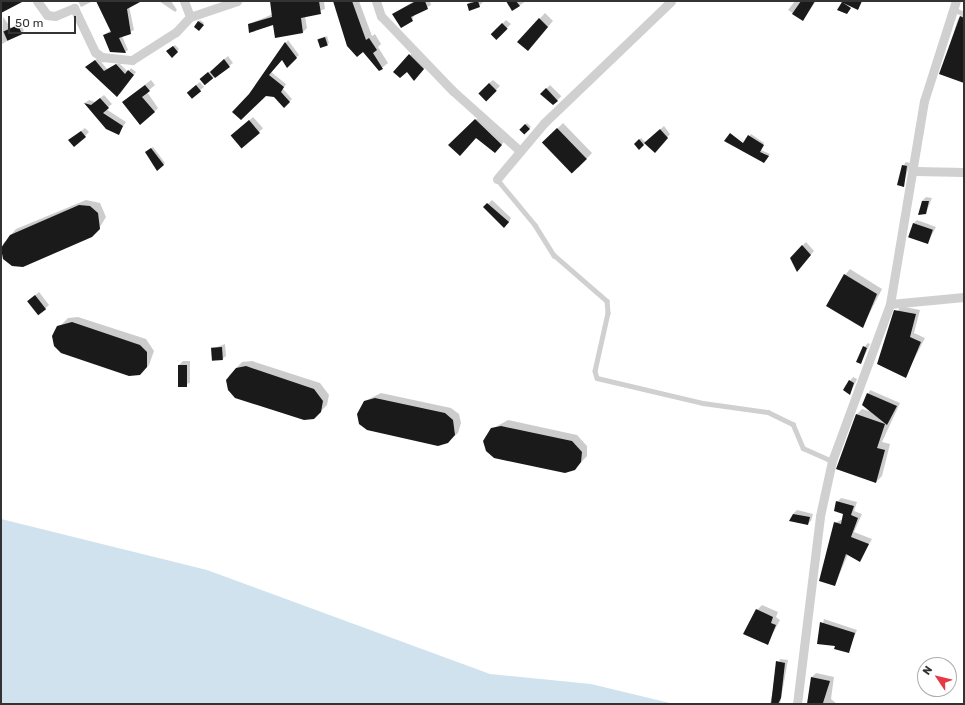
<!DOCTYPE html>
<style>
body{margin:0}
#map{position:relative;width:965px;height:705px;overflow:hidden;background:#fff;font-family:Rubik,sans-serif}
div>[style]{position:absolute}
.water>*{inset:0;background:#cfe2ee}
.shadow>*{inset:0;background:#0003;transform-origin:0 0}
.building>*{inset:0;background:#1a1a1a;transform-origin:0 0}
.lane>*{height:4.5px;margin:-2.25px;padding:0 2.25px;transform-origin:2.25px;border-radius:2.25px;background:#d0d0d0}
.street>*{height:9px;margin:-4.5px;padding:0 4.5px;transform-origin:4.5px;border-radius:4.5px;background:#d0d0d0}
span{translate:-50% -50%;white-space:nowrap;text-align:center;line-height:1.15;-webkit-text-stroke:4px #fff;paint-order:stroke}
.frame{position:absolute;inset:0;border:2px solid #333;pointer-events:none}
.north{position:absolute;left:917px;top:657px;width:40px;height:40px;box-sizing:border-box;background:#fff;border:1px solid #adadad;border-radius:50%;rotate:305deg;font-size:11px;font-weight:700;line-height:16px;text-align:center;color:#333}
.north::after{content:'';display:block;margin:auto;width:14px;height:18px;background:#e63946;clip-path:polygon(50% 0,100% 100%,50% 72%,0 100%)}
.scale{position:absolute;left:8px;top:16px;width:68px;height:18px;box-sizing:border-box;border:2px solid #333;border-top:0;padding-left:5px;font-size:12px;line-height:14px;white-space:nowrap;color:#333;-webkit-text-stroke:3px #fff;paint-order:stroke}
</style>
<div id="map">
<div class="water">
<i style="clip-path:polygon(1px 519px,207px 570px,490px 674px,591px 684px,674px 704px,1px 704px)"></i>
</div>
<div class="shadow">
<i style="clip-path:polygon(78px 1px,93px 1px,81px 7px)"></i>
<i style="clip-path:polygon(97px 1px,139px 1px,129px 6px,134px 30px,122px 36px,128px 50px,125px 52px,104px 35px,111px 30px)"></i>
<i style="clip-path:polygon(159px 1px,171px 1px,177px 10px,175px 12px)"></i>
<i style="clip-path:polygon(271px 1px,324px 1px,325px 9px,305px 16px,307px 28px,303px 32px,274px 23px,249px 24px,273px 14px)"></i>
<i style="clip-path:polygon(334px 1px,359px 1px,372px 36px,375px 34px,381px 44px,378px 47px,388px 63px,379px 70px)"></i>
<i style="clip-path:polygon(414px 1px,430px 1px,431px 5px,415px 14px,412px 20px,393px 14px)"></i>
<i style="clip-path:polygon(471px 1px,483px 1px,483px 2px,479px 6px,468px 4px)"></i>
<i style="clip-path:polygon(511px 1px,526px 1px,513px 10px)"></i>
<i style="clip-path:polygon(795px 1px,816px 1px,803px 20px,788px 10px)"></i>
<i style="clip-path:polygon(545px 13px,553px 21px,533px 44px,518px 42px)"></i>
<i style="clip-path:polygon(964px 13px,964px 82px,949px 47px,958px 19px)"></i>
<i style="clip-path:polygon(3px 17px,11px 28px,20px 23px,24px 31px,2px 44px)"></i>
<i style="clip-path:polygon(200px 20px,204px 23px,199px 30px,194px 26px)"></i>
<i style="clip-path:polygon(506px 20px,511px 24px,507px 28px,492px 34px)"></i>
<i style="clip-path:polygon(327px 36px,329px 43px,327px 45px,318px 39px)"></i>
<i style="clip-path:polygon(288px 40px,299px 55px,287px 66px,283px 58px,271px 72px,286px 84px,283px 89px,292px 99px,284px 107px,274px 96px,250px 95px)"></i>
<i style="clip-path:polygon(175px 45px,179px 49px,172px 57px,169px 49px)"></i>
<i style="clip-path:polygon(416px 49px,429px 63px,420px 74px,395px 71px)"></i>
<i style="clip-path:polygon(228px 56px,233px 63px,205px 84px,201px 79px)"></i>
<i style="clip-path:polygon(98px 58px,107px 69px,119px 63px,128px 72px,131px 68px,136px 72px,120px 94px,89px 65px)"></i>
<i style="clip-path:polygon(151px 80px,155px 85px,147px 92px,158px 108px,153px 113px,123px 102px)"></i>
<i style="clip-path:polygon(493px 80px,500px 86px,486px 100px,489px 83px)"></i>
<i style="clip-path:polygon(200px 82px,204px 87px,200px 90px,191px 89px)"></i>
<i style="left:550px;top:85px;width:16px;height:12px;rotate:45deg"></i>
<i style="clip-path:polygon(104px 95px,112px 104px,106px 109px,126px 122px,118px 134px,85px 103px,89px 100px,95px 102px)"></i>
<i style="clip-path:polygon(481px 115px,506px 139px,500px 147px,476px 137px,449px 145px)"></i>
<i style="left:253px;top:117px;width:15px;height:28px;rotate:48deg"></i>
<i style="clip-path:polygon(527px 123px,531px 127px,524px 134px,521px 130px)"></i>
<i style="clip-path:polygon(563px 123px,592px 153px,578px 168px,557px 129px)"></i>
<i style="clip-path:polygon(664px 126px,670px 134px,658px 148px,646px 143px)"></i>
<i style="clip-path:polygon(85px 128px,89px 132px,85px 136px,70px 140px)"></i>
<i style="clip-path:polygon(732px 132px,745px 142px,751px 134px,764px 143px,761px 150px,770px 154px,766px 160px)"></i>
<i style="left:641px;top:138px;width:6px;height:8px;rotate:45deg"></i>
<i style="clip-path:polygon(153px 147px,165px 163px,157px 170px,146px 152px)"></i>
<i style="clip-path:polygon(906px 162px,910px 163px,903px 186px,903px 166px)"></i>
<i style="clip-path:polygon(926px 197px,932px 198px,926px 213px,922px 201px)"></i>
<i style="clip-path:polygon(86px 200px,100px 203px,106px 217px,98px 230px,2px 254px,3px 244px,16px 229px)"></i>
<i style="clip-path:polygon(492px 200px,511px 218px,508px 224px,485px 207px)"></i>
<i style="clip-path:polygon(917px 220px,936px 227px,928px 242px,913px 224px)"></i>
<i style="clip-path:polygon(806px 242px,814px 251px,800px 267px,802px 246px)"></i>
<i style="clip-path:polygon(850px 269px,882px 289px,863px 326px,845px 275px)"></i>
<i style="clip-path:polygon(39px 292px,49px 305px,45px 309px,28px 301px)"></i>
<i style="clip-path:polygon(900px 306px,920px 310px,914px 333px,925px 338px,905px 377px,878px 364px)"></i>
<i style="clip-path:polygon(78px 317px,146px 339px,154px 351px,149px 365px,143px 371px,55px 331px,68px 318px)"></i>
<i style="clip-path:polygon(868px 343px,870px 344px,861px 363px,864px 347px)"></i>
<i style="clip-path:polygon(225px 344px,226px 356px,222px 359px,212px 349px)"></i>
<i style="clip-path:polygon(183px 361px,190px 361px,190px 383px,179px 386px,179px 365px)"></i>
<i style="clip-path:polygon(252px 361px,320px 383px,329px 395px,327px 405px,314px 418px,227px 385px,229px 376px,242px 362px)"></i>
<i style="clip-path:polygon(853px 377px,857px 379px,850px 394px,850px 381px)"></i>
<i style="clip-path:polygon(870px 390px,900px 403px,882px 442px,890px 444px,882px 476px,876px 482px,857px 414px,862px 409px,872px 412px,864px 405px)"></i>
<i style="clip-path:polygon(381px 393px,451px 408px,459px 414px,461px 423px,458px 433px,451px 439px,365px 401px)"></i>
<i style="clip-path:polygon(508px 420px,577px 435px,587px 446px,587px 456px,574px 470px,485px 446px,486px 437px,492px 429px)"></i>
<i style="clip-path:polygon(841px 498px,857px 502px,854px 511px,862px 514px,854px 532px,872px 539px,860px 560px,848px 554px,835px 585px,835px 523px,843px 519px,844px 513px,837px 502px)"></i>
<i style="clip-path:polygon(797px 510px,813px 514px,811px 521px,807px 524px,793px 514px)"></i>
<i style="clip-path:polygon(762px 605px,778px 612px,776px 617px,780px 620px,767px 644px,757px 610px)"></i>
<i style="clip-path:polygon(824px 619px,857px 630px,848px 652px,837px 645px,818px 643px)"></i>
<i style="clip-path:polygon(780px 659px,788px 660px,780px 704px,770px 704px)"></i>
<i style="clip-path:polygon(816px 673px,834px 677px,831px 699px,837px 704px,807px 704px,812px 677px)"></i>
</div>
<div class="building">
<i style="clip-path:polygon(1px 1px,24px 1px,1px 13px)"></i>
<i style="clip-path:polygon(96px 1px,142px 1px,127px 9px,131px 34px,119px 38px,126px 53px,110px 52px,103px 35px,111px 32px)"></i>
<i style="clip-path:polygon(270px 1px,319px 1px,321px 14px,301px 18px,303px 33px,275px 38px,273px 25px,249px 33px,248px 24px,272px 17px)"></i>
<i style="clip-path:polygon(333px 1px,352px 1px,366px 40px,369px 38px,377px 50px,373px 53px,383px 69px,379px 71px,363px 52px,357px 57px,347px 46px)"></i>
<i style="clip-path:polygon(416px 1px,425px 1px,428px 9px,411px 17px,413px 21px,401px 28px,392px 14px)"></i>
<i style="clip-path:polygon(478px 1px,480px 7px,469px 11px,467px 4px)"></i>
<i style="clip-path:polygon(506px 1px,516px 1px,520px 6px,512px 11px)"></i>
<i style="clip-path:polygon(801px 1px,815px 1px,803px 21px,792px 14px)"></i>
<i style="clip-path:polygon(839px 1px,862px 1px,858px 10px)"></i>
<i style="clip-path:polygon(842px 2px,851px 8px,847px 14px,837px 10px)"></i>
<i style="clip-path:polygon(960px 16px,964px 18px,964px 83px,939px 74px)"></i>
<i style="clip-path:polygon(539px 18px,548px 27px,528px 51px,517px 42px)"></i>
<i style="clip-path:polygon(198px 21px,204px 25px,199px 31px,194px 27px)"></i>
<i style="left:502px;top:23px;width:8px;height:16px;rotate:45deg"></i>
<i style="left:18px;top:25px;width:10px;height:16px;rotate:66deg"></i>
<i style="left:325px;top:37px;width:9px;height:8px;rotate:72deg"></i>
<i style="clip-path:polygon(285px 42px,297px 58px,287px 68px,282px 60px,269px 75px,284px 87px,281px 92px,290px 102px,284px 108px,274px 97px,266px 96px,241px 120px,232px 112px,249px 94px)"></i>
<i style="clip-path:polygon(173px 46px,178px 52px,172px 58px,166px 51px)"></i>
<i style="clip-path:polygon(409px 54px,424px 69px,414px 81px,407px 72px,400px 78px,393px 72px)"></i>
<i style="clip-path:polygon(224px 59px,230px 67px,215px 78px,210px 72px)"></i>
<i style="clip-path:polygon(95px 60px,104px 71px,116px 64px,125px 74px,128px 70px,134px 75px,117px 97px,85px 67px)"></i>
<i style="left:208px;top:72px;width:8px;height:11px;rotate:50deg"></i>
<i style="left:489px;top:83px;width:11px;height:15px;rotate:45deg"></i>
<i style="clip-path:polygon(145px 85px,150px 91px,142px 97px,155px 112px,140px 125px,122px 102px)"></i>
<i style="left:196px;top:85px;width:8px;height:12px;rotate:50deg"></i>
<i style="clip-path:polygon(546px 88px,558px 101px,553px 105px,540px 94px)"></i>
<i style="clip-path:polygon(100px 98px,109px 108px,103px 113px,123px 126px,119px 135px,106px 129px,84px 103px,91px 105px)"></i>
<i style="clip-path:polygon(475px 119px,502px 145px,495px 153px,476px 138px,460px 156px,448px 145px)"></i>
<i style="left:249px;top:120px;width:17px;height:24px;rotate:50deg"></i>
<i style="left:525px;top:124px;width:7px;height:8px;rotate:45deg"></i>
<i style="left:557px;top:128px;width:43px;height:21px;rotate:46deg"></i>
<i style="clip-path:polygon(660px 129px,668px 138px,655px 153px,644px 143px)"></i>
<i style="clip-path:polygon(81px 131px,86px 137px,74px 147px,68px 140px)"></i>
<i style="clip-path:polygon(730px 133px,743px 143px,748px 135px,764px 145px,760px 152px,769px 156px,764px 163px,724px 141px)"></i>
<i style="clip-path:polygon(639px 139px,644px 145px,639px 150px,634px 144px)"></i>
<i style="clip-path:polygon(151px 148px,164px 165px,157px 171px,145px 152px)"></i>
<i style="clip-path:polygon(902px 165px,907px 166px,904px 187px,897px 185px)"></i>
<i style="clip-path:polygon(922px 201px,929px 201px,926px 214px,918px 215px)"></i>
<i style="clip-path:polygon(487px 203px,509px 222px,504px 228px,483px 207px)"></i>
<i style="clip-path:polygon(79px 205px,90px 206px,98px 213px,100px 229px,92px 237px,23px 267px,12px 266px,3px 259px,1px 248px,10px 235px)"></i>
<i style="left:913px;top:223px;width:21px;height:15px;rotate:19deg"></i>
<i style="clip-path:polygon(802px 245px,811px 255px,797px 272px,790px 258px)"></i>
<i style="clip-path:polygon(844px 274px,877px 294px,863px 328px,826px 306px)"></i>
<i style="left:35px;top:295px;width:18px;height:10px;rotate:52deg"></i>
<i style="clip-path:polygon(894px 310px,916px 314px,910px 337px,921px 342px,906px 378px,877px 364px)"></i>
<i style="clip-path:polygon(72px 322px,140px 345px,147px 352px,147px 367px,140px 375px,129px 376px,61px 353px,54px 346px,52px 336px,57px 326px)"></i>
<i style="clip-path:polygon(863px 346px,867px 348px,861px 364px,856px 362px)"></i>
<i style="left:222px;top:347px;width:13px;height:11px;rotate:86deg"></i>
<i style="left:178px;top:365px;width:9px;height:22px"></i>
<i style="clip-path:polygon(246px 366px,314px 389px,323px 401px,321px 412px,314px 419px,304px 420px,235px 398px,228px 390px,226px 380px,236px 368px)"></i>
<i style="clip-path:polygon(849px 380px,854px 383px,850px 395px,843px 390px)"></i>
<i style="clip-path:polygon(867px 393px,897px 406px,887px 425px,862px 405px)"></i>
<i style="clip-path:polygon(375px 398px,445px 413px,453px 420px,455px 435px,448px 443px,438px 446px,367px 430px,359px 424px,357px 414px,364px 401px)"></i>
<i style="clip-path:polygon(856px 414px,885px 424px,877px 448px,885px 450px,876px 483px,836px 469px)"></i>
<i style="clip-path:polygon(501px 426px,572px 441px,582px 452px,581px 462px,575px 470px,565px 473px,494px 458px,486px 451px,483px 441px,491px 428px)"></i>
<i style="clip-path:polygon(836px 501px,854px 506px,851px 515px,858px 518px,851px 537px,869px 544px,860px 562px,846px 554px,835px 586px,819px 581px,834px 522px,841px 524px,843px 514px,834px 511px)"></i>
<i style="clip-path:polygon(793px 514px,810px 517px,808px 525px,789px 521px)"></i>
<i style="clip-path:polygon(756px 609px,773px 617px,771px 623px,776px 625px,768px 645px,743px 634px)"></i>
<i style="clip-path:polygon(820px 622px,855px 633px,849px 653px,834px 649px,835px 646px,817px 644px)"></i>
<i style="clip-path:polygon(776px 661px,785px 663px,781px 698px,778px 704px,771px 704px)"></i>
<i style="clip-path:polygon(811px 677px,830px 681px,823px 703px,807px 704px)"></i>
</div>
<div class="lane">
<i style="left:953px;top:9px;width:12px;rotate:24deg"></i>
<i style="left:497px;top:179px;width:60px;rotate:50.4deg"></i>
<i style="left:535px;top:225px;width:36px;rotate:58deg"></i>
<i style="left:554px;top:255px;width:70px;rotate:41deg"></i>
<i style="left:607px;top:301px;width:12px;rotate:85deg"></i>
<i style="left:608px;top:313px;width:59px;rotate:102.6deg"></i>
<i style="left:595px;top:371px;width:7px;rotate:74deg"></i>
<i style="left:597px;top:378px;width:109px;rotate:13.3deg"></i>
<i style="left:703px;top:403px;width:66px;rotate:7.9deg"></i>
<i style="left:768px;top:412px;width:28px;rotate:26deg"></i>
<i style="left:793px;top:424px;width:26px;rotate:67deg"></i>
<i style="left:803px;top:448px;width:32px;rotate:24deg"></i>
</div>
<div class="street">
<i style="left:37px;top:1px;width:17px;rotate:54deg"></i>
<i style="left:47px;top:15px;width:8px;rotate:7deg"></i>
<i style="left:55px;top:16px;width:21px;rotate:-23deg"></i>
<i style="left:74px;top:8px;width:49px;rotate:64.5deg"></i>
<i style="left:95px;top:52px;width:9px;rotate:36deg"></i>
<i style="left:102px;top:57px;width:30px;rotate:6deg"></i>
<i style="left:132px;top:60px;width:52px;rotate:-32.5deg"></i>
<i style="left:176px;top:32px;width:21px;rotate:-47deg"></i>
<i style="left:190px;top:17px;width:50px;rotate:-18.8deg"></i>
<i style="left:184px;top:1px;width:17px;rotate:69deg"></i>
<i style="left:376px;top:1px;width:16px;rotate:72deg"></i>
<i style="left:381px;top:16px;width:104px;rotate:46.2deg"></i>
<i style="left:453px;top:91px;width:90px;rotate:41.8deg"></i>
<i style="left:915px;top:171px;width:49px;rotate:1.2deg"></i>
<i style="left:497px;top:179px;width:73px;rotate:-50deg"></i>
<i style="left:544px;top:123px;width:176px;rotate:-43.8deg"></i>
<i style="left:890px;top:304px;width:74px;rotate:-5.4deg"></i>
<i style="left:797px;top:704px;width:189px;rotate:-83deg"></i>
<i style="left:820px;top:516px;width:56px;rotate:-77.7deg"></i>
<i style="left:832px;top:461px;width:167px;rotate:-69.7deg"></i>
<i style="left:890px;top:304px;width:206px;rotate:-80.5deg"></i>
<i style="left:924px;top:101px;width:105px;rotate:-72.3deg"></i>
</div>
<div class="frame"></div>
<div class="north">N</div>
<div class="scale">50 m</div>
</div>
